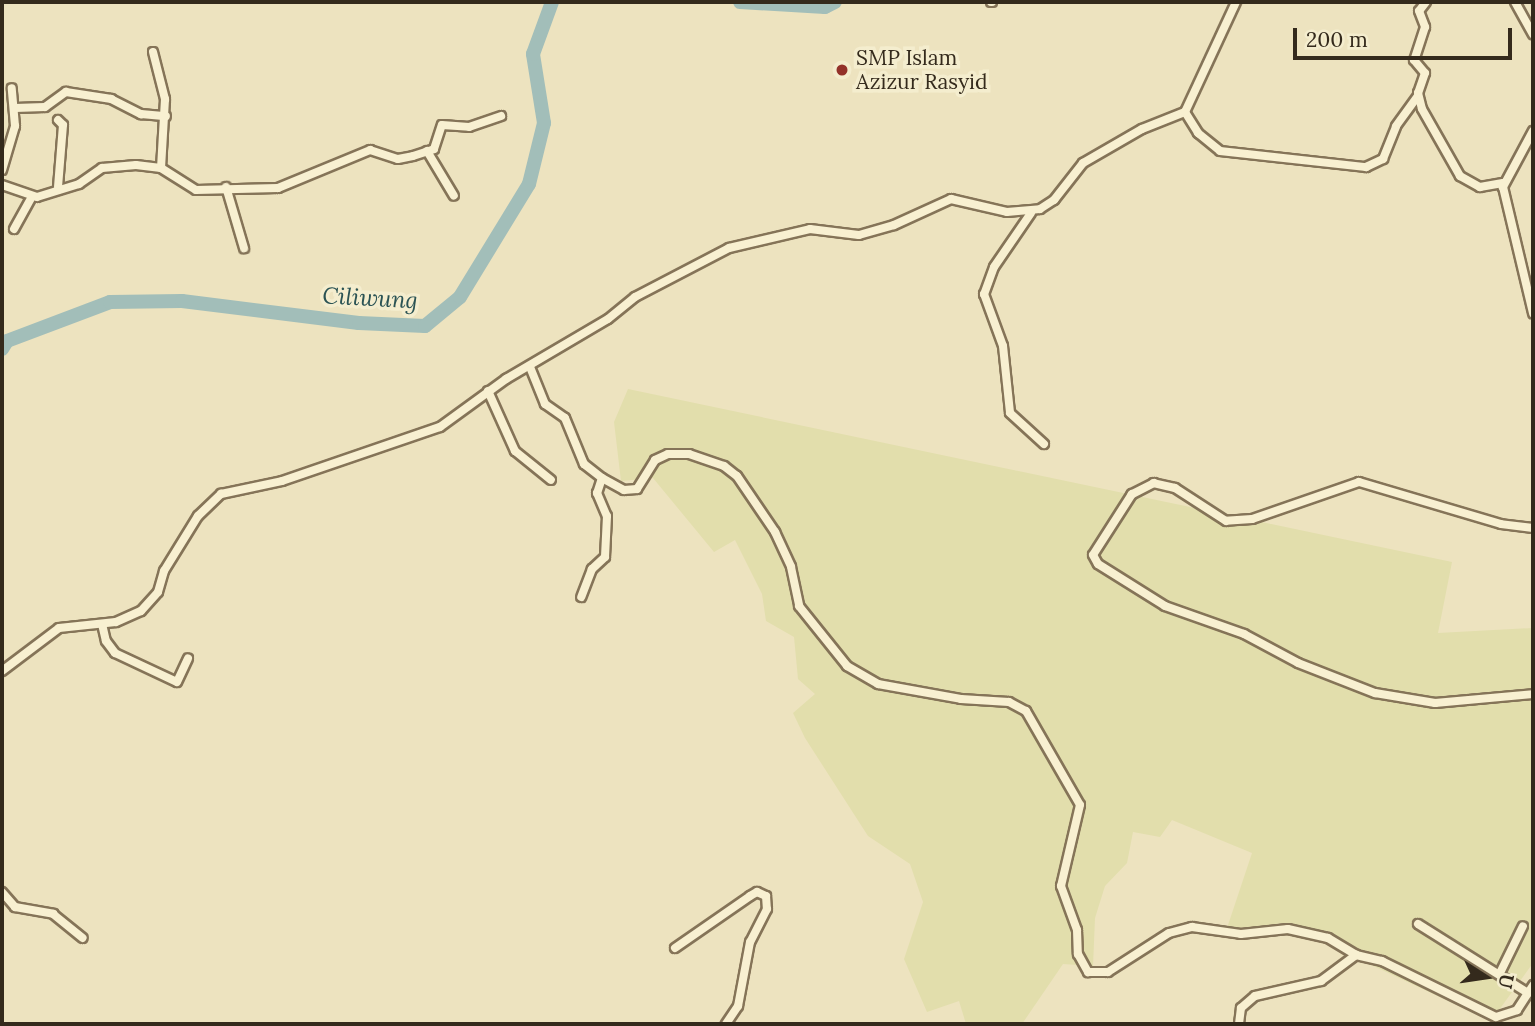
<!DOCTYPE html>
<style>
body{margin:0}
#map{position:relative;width:1535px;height:1026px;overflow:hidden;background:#ede3bf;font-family:Lora,serif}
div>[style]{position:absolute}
.farmland>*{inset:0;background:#e2deac}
.river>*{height:14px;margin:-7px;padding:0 7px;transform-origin:7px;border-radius:7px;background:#a2beb9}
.roads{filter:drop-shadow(2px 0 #857458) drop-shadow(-2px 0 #857458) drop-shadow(0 2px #857458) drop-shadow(0 -2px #857458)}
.minor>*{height:8px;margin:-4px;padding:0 4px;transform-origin:4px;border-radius:4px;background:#f8f0d1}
.dots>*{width:19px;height:19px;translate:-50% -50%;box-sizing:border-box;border:4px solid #f4edce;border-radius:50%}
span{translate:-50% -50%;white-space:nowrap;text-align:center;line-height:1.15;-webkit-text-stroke:7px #f4edce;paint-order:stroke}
.poi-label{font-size:21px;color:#342a1c}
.left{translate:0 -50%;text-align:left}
.water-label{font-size:23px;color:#2b5354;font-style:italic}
.frame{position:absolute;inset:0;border:4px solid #342a1c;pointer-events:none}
.north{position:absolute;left:1451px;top:942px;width:70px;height:70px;-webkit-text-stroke:5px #f4edce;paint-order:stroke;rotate:102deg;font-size:19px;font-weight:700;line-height:28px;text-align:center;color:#342a1c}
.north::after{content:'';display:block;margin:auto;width:24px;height:32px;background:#342a1c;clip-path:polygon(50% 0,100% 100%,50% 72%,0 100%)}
.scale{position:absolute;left:1293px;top:28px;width:219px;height:32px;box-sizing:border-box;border:4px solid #342a1c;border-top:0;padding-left:9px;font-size:21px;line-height:24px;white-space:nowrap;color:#342a1c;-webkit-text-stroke:5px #f4edce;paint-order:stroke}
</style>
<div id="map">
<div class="farmland">
<i style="clip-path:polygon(628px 389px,1452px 562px,1438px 633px,1533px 628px,1533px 963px,1491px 1021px,1348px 954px,1329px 937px,1282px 923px,1226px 931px,1252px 853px,1172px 820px,1160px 837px,1133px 832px,1127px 863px,1105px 886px,1095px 918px,1093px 966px,1063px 964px,1022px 1024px,966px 1024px,959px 1001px,927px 1012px,904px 959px,923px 902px,910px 864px,868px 836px,805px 738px,793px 713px,815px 694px,798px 679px,794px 637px,766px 621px,762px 594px,735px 540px,714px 552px,653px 478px,621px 481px,614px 422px)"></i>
</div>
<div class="river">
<i style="left:740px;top:2px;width:85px;rotate:3.4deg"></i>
<i style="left:825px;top:7px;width:11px;rotate:-27deg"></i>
<i style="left:2px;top:349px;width:9px;rotate:-58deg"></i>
<i style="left:7px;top:341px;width:110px;rotate:-20.7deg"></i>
<i style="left:110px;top:302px;width:72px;rotate:-0.8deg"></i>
<i style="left:182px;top:301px;width:178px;rotate:7.1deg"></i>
<i style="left:359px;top:323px;width:66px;rotate:2.6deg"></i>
<i style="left:425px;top:326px;width:45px;rotate:-39.6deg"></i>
<i style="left:460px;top:297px;width:132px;rotate:-58.6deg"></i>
<i style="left:529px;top:184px;width:63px;rotate:-76.2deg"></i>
<i style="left:544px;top:123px;width:70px;rotate:-99.1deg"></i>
<i style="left:533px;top:54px;width:55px;rotate:-69.9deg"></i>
</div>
<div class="roads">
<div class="minor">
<i style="left:991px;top:2px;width:1px"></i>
<i style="left:1426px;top:2px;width:11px;rotate:128deg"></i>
<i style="left:1419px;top:11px;width:17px;rotate:69deg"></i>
<i style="left:1425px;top:27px;width:35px;rotate:108deg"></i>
<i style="left:1414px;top:60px;width:17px;rotate:50deg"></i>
<i style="left:1425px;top:73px;width:21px;rotate:109deg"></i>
<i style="left:1418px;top:93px;width:16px;rotate:76deg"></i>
<i style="left:1422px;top:109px;width:77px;rotate:60.4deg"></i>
<i style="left:1460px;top:176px;width:23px;rotate:29deg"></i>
<i style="left:1480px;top:187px;width:23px;rotate:-10deg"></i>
<i style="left:1515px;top:2px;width:37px;rotate:61deg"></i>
<i style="left:153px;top:52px;width:49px;rotate:75.7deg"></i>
<i style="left:165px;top:99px;width:69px;rotate:93.3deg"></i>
<i style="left:15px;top:108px;width:30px;rotate:-2deg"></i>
<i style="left:45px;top:107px;width:26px;rotate:-36deg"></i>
<i style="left:66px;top:92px;width:46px;rotate:8.8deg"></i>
<i style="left:111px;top:99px;width:34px;rotate:27deg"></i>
<i style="left:141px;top:114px;width:25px;rotate:5deg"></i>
<i style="left:1185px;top:112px;width:25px;rotate:58deg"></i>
<i style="left:1198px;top:133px;width:28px;rotate:39deg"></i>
<i style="left:1220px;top:151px;width:147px;rotate:6.3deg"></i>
<i style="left:1366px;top:167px;width:19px;rotate:-25deg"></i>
<i style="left:1383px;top:159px;width:35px;rotate:-68deg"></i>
<i style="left:1396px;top:126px;width:37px;rotate:-54deg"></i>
<i style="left:58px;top:120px;width:7px;rotate:45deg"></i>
<i style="left:63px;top:125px;width:62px;rotate:94.6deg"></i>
<i style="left:1533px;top:131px;width:64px;rotate:118.2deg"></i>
<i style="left:1503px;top:187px;width:130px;rotate:76.6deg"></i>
<i style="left:427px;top:151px;width:52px;rotate:59deg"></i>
<i style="left:2px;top:170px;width:46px;rotate:-73.5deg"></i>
<i style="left:15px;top:126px;width:38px;rotate:-95deg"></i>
<i style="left:2px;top:185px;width:37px;rotate:19deg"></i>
<i style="left:37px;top:197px;width:44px;rotate:-17.2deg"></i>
<i style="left:79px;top:184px;width:28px;rotate:-35deg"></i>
<i style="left:102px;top:168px;width:34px;rotate:-5deg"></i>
<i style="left:136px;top:165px;width:25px;rotate:7deg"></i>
<i style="left:161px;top:168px;width:41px;rotate:32.2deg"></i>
<i style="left:196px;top:190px;width:82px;rotate:-1.4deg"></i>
<i style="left:278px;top:188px;width:100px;rotate:-22.4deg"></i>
<i style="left:370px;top:150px;width:29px;rotate:18deg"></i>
<i style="left:398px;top:159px;width:15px;rotate:-11deg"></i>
<i style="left:413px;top:156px;width:22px;rotate:-18deg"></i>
<i style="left:434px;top:149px;width:25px;rotate:-72deg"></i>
<i style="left:442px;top:125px;width:27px;rotate:4deg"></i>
<i style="left:469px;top:127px;width:34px;rotate:-19deg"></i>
<i style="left:226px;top:187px;width:64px;rotate:73.6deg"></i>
<i style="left:1031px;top:213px;width:65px;rotate:124.4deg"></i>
<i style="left:994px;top:267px;width:29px;rotate:110deg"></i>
<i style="left:984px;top:294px;width:55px;rotate:69.9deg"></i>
<i style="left:1003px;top:346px;width:67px;rotate:84deg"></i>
<i style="left:1010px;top:413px;width:46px;rotate:42.4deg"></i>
<i style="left:14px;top:229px;width:37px;rotate:-61deg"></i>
<i style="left:530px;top:367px;width:40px;rotate:68deg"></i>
<i style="left:545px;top:404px;width:24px;rotate:35deg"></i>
<i style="left:565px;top:418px;width:50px;rotate:67.6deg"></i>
<i style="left:584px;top:464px;width:23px;rotate:38deg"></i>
<i style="left:602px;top:478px;width:16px;rotate:108deg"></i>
<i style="left:597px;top:493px;width:25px;rotate:67deg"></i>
<i style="left:607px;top:516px;width:41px;rotate:92.8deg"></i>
<i style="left:605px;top:557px;width:18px;rotate:137deg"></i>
<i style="left:592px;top:569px;width:30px;rotate:111deg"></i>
<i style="left:488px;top:391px;width:66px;rotate:65.8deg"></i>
<i style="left:515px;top:451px;width:46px;rotate:38.9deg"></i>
<i style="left:602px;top:478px;width:25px;rotate:29deg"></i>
<i style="left:624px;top:490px;width:13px;rotate:-4deg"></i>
<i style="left:637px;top:489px;width:34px;rotate:-58deg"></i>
<i style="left:655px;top:460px;width:14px;rotate:-25deg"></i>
<i style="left:668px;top:454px;width:21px"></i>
<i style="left:689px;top:454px;width:37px;rotate:19deg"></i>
<i style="left:724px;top:466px;width:16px;rotate:38deg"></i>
<i style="left:737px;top:476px;width:68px;rotate:55.8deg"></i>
<i style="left:775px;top:532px;width:38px;rotate:65deg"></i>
<i style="left:791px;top:567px;width:40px;rotate:78deg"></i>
<i style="left:799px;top:606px;width:77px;rotate:51.3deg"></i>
<i style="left:847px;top:666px;width:36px;rotate:30deg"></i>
<i style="left:878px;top:684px;width:84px;rotate:10.2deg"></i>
<i style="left:961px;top:699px;width:48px;rotate:3.6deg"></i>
<i style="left:1009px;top:702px;width:19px;rotate:28deg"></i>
<i style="left:1026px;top:711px;width:108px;rotate:60.1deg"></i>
<i style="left:1080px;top:805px;width:83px;rotate:103.2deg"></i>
<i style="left:1061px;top:886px;width:47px;rotate:70deg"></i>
<i style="left:1077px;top:930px;width:24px;rotate:88deg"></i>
<i style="left:1078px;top:954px;width:21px;rotate:61deg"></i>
<i style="left:1088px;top:972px;width:20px"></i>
<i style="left:1108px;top:972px;width:72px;rotate:-32.6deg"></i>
<i style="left:1169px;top:933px;width:24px;rotate:-15deg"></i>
<i style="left:1192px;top:927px;width:49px;rotate:8.1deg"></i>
<i style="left:1241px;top:934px;width:47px;rotate:-6.1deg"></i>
<i style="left:1288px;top:929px;width:41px;rotate:12.7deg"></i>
<i style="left:1328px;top:938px;width:33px;rotate:31deg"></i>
<i style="left:1533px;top:528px;width:32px;rotate:-173deg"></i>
<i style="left:1501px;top:524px;width:148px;rotate:-163.5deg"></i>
<i style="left:1359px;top:482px;width:113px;rotate:160.9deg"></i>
<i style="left:1252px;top:519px;width:26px;rotate:176deg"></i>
<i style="left:1226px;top:521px;width:61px;rotate:-147.1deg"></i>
<i style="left:1175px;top:488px;width:22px;rotate:-167deg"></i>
<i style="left:1154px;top:483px;width:25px;rotate:153deg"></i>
<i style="left:1132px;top:494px;width:72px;rotate:122.6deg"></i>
<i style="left:1093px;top:555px;width:10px;rotate:61deg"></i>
<i style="left:1098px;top:564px;width:79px;rotate:32.1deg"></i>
<i style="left:1165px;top:606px;width:84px;rotate:19.5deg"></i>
<i style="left:1244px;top:634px;width:61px;rotate:28.2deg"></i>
<i style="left:1298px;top:663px;width:83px;rotate:21.3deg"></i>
<i style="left:1375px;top:693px;width:61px;rotate:9.5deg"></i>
<i style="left:1435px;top:703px;width:98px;rotate:-5.2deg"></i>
<i style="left:102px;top:624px;width:17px;rotate:77deg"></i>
<i style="left:106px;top:641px;width:15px;rotate:53deg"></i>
<i style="left:115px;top:653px;width:68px;rotate:25.1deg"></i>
<i style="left:177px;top:682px;width:26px;rotate:-65deg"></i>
<i style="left:2px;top:671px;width:71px;rotate:-37deg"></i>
<i style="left:59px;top:628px;width:57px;rotate:-6deg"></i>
<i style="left:116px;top:622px;width:27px;rotate:-24deg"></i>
<i style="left:141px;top:611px;width:25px;rotate:-48deg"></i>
<i style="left:158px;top:592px;width:22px;rotate:-74deg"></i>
<i style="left:164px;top:571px;width:65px;rotate:-58.3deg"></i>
<i style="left:198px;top:516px;width:32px;rotate:-44deg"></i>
<i style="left:221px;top:494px;width:62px;rotate:-12deg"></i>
<i style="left:282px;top:481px;width:167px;rotate:-18.9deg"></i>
<i style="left:440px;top:427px;width:82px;rotate:-36deg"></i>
<i style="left:506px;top:379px;width:118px;rotate:-30.5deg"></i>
<i style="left:608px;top:319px;width:35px;rotate:-39deg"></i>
<i style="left:635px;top:297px;width:106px;rotate:-27.5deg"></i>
<i style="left:729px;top:248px;width:83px;rotate:-13.2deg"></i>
<i style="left:810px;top:229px;width:49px;rotate:7deg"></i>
<i style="left:859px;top:235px;width:36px;rotate:-16deg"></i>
<i style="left:894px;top:225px;width:63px;rotate:-24.5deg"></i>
<i style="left:951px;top:199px;width:57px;rotate:13.1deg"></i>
<i style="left:1007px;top:212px;width:33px;rotate:-5deg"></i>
<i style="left:1040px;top:209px;width:17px;rotate:-33deg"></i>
<i style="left:1054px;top:200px;width:47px;rotate:-51.9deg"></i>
<i style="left:1083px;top:163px;width:68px;rotate:-30deg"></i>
<i style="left:1142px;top:129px;width:46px;rotate:-21.6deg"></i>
<i style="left:1185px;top:112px;width:121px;rotate:-65.1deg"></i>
<i style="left:2px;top:892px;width:20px;rotate:49deg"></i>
<i style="left:15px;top:907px;width:39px;rotate:10deg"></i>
<i style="left:53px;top:914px;width:38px;rotate:39deg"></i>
<i style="left:1418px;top:924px;width:130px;rotate:32.1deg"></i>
<i style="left:675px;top:948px;width:91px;rotate:-34.7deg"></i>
<i style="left:750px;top:896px;width:8px;rotate:-30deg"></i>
<i style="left:757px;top:892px;width:10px;rotate:24deg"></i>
<i style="left:766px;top:896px;width:13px;rotate:86deg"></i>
<i style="left:767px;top:909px;width:37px;rotate:117deg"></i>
<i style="left:750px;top:942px;width:65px;rotate:100.6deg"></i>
<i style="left:738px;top:1006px;width:22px;rotate:124deg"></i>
<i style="left:1500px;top:973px;width:52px;rotate:-63.9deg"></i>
<i style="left:1239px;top:1024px;width:16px;rotate:-83deg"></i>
<i style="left:1241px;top:1008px;width:18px;rotate:-41deg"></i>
<i style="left:1255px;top:996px;width:68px;rotate:-12.8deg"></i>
<i style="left:1321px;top:981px;width:44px;rotate:-36.6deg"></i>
<i style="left:1356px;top:955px;width:27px;rotate:13deg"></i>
<i style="left:1382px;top:961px;width:127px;rotate:26.2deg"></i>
<i style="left:1496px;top:1017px;width:22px;rotate:-18deg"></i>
<i style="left:1517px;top:1010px;width:30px;rotate:-57deg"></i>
</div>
</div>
<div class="dots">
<i style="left:842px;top:70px;background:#933229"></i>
</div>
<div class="poi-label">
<span class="left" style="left:856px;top:70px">SMP Islam<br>Azizur Rasyid</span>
</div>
<div class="water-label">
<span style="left:370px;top:298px;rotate:3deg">Ciliwung</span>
</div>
<div class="frame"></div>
<div class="north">U</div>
<div class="scale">200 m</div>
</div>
